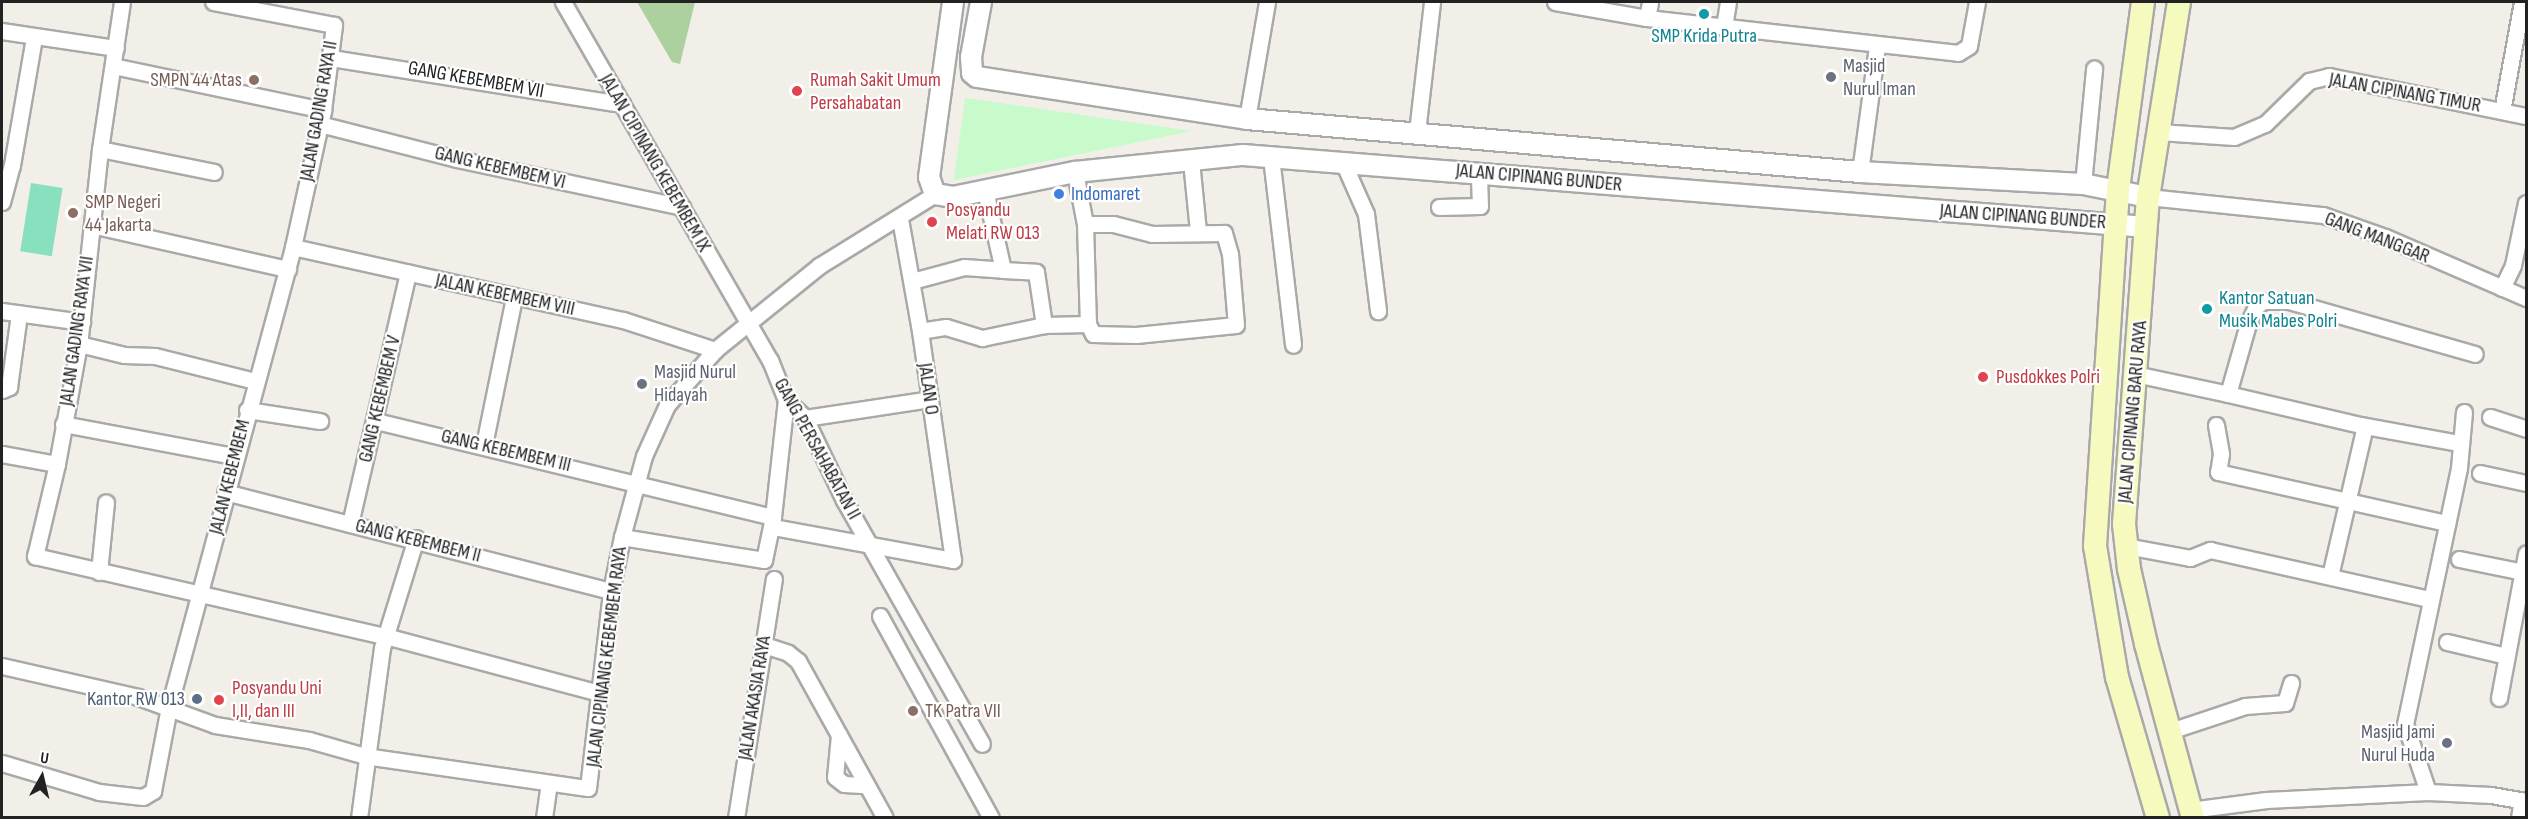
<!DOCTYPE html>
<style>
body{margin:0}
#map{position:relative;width:2528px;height:819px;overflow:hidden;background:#f2efe9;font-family:"Sofia Sans Condensed",sans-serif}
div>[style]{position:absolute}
.forest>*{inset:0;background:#add19e}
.park>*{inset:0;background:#c8facc}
.pitch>*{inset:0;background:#88e0be;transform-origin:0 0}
.roads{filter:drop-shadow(2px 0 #a9a9a9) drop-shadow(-2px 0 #a9a9a9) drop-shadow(0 2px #a9a9a9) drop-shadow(0 -2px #a9a9a9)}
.minor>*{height:15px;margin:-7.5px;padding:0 7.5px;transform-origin:7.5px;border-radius:7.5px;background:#fff}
.tertiary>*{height:20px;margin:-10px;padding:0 10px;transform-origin:10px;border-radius:10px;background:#fff}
.secondary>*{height:22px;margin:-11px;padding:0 11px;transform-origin:11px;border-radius:11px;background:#f7fabf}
.dots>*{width:16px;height:16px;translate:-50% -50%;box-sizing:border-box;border:3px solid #fff;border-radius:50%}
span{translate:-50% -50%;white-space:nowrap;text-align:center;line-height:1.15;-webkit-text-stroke:4.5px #fff;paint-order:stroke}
.culture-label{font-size:20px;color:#0d838f}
.left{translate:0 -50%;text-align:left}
.worship-label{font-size:20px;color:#5b616d}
.right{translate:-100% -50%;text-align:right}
.education-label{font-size:20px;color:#785e54}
.street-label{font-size:20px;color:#222}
.health-label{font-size:20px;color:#be3a42}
.shop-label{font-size:20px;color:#366cbe}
.service-label{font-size:20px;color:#4e5e75}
.frame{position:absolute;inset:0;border:3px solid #222;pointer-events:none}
.north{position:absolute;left:12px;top:747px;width:60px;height:60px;-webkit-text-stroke:4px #fff;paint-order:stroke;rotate:8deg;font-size:16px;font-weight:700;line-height:24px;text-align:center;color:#222}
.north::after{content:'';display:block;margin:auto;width:21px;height:27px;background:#222;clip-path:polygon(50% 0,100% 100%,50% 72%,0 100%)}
</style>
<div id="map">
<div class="forest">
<i style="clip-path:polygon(637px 2px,695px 2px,680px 64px,672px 62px)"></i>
</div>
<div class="park">
<i style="clip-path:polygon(965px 98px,966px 98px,1192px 131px,954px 180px)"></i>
</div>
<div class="pitch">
<i style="left:31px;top:183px;width:32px;height:69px;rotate:9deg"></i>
</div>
<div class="roads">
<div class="minor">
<i style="left:122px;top:2px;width:149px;rotate:98.5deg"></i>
<i style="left:100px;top:149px;width:196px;rotate:96.1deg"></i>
<i style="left:79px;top:344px;width:122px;rotate:100.4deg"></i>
<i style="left:57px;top:464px;width:95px;rotate:103.4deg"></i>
<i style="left:35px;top:556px;width:359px;rotate:12.9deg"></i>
<i style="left:385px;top:636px;width:221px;rotate:14.9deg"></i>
<i style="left:563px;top:2px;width:414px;rotate:60deg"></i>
<i style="left:770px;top:360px;width:43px;rotate:68.2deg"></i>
<i style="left:786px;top:400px;width:26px;rotate:43deg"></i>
<i style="left:805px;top:418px;width:91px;rotate:64.6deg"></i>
<i style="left:844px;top:500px;width:280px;rotate:60.5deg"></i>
<i style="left:1555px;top:2px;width:93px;rotate:9.9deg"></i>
<i style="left:1647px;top:18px;width:313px;rotate:6.4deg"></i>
<i style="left:1958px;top:53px;width:13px;rotate:-32deg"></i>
<i style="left:1969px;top:46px;width:45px;rotate:-79.7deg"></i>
<i style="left:1647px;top:18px;width:16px;rotate:-79deg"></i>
<i style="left:1724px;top:27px;width:25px;rotate:-81deg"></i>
<i style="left:2px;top:31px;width:115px;rotate:8.5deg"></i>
<i style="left:331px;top:58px;width:295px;rotate:9deg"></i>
<i style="left:113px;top:66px;width:215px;rotate:11.8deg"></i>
<i style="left:2502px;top:111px;width:111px;rotate:-79.6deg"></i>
<i style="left:1247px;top:119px;width:119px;rotate:-80.3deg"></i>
<i style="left:320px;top:124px;width:141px;rotate:14.3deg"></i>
<i style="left:457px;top:159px;width:230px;rotate:12deg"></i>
<i style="left:1417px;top:132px;width:131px;rotate:-83.4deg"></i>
<i style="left:2159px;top:132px;width:75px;rotate:3.8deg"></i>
<i style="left:2234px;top:137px;width:34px;rotate:-23deg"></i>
<i style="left:2265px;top:124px;width:62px;rotate:-44.3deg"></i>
<i style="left:2309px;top:81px;width:21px;rotate:-14deg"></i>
<i style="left:2329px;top:76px;width:201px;rotate:11.5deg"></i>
<i style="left:100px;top:149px;width:116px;rotate:11.4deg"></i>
<i style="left:1271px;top:157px;width:189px;rotate:83.3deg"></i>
<i style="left:1191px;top:161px;width:70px;rotate:84.3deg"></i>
<i style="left:1343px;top:162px;width:57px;rotate:66.1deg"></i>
<i style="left:1366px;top:214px;width:98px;rotate:82.9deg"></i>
<i style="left:1075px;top:172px;width:53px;rotate:79.1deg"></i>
<i style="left:1085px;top:224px;width:100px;rotate:88.3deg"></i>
<i style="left:1860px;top:172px;width:127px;rotate:-82.3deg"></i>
<i style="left:2083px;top:184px;width:116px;rotate:-84.5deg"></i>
<i style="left:985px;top:190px;width:82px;rotate:77.3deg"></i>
<i style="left:1003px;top:270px;width:33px;rotate:3deg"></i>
<i style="left:1036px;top:272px;width:54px;rotate:81.4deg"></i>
<i style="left:2148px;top:197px;width:176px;rotate:5.9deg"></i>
<i style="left:2323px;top:215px;width:66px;rotate:19.5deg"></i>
<i style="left:2385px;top:237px;width:154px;rotate:23.4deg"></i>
<i style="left:2px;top:202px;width:38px;rotate:-75deg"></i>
<i style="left:12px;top:165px;width:130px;rotate:-80.2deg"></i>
<i style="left:1439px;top:207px;width:41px;rotate:-1.4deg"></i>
<i style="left:1480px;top:206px;width:33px;rotate:-92deg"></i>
<i style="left:92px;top:225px;width:201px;rotate:12.7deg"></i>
<i style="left:293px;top:247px;width:338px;rotate:12.5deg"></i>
<i style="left:623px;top:320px;width:97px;rotate:18.1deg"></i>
<i style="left:912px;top:281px;width:54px;rotate:-15.1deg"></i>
<i style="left:964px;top:267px;width:39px;rotate:4deg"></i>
<i style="left:2502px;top:288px;width:25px;rotate:-64deg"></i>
<i style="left:2513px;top:265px;width:63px;rotate:-78.2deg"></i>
<i style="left:2px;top:311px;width:81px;rotate:7.8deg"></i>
<i style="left:920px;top:331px;width:26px;rotate:-9deg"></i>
<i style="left:946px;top:327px;width:38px;rotate:17deg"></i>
<i style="left:982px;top:338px;width:63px;rotate:-11.8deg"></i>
<i style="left:1044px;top:325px;width:44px;rotate:-1.3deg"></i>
<i style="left:1088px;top:324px;width:11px;rotate:63deg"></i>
<i style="left:1093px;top:334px;width:43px;rotate:1.3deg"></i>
<i style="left:1136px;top:335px;width:100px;rotate:-5.7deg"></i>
<i style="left:1236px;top:325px;width:71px;rotate:-94.8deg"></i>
<i style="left:1230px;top:254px;width:22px;rotate:-106deg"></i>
<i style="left:1224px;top:233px;width:72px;rotate:179.2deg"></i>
<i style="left:1152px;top:234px;width:40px;rotate:-165.6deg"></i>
<i style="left:1113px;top:224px;width:28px;rotate:180deg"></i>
<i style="left:79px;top:344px;width:46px;rotate:13.7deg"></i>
<i style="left:124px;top:355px;width:31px;rotate:2deg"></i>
<i style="left:155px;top:356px;width:103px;rotate:14deg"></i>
<i style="left:2135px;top:374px;width:95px;rotate:12.1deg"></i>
<i style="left:2228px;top:394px;width:73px;rotate:-74.1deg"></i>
<i style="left:2248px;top:324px;width:21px;rotate:-65deg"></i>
<i style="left:2257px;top:305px;width:8px;rotate:-30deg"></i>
<i style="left:2264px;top:301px;width:25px"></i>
<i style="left:2289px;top:301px;width:193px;rotate:15.9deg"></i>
<i style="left:2px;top:390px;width:8px;rotate:-23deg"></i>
<i style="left:9px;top:387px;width:74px;rotate:-82.2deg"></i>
<i style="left:2228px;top:394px;width:136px;rotate:13.2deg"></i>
<i style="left:2360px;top:425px;width:101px;rotate:10.3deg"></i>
<i style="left:247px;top:410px;width:74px;rotate:8.6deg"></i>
<i style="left:2464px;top:412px;width:56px;rotate:95.1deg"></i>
<i style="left:2459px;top:468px;width:262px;rotate:101.9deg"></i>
<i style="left:2405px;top:724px;width:72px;rotate:71.3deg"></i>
<i style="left:2428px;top:792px;width:63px;rotate:2.7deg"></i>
<i style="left:2491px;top:795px;width:36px;rotate:10deg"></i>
<i style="left:2490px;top:417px;width:38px;rotate:18deg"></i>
<i style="left:805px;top:418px;width:126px;rotate:-8.6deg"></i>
<i style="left:376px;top:421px;width:408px;rotate:13.6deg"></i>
<i style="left:773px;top:517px;width:44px;rotate:101.8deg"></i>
<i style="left:764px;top:560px;width:144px;rotate:-170.8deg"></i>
<i style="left:63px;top:424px;width:174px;rotate:10.6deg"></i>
<i style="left:2216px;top:425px;width:29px;rotate:80deg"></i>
<i style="left:2221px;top:454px;width:18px;rotate:99deg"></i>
<i style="left:2218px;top:472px;width:235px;rotate:12.6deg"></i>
<i style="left:484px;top:445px;width:150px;rotate:-78.5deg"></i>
<i style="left:2px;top:454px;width:56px;rotate:10.3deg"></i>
<i style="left:2480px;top:473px;width:47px;rotate:12.3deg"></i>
<i style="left:225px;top:492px;width:398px;rotate:14.4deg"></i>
<i style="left:773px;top:517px;width:118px;rotate:-83.7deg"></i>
<i style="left:350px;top:524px;width:258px;rotate:-77deg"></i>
<i style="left:773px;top:527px;width:183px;rotate:10.4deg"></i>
<i style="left:953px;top:560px;width:231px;rotate:-98.2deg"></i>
<i style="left:920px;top:331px;width:114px;rotate:-100.1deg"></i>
<i style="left:2126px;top:546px;width:65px;rotate:10.6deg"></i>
<i style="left:2190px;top:558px;width:22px;rotate:-22deg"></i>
<i style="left:2210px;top:550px;width:225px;rotate:12.6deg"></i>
<i style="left:2459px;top:559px;width:65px;rotate:11.5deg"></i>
<i style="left:99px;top:572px;width:70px;rotate:-84.3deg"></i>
<i style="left:2330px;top:576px;width:154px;rotate:-76.9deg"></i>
<i style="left:880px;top:616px;width:230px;rotate:61.2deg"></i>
<i style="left:2447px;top:642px;width:61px;rotate:13.3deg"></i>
<i style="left:764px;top:645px;width:25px;rotate:18deg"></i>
<i style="left:788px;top:653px;width:13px;rotate:39deg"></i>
<i style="left:798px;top:661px;width:179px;rotate:61deg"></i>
<i style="left:2px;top:666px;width:139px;rotate:12.8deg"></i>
<i style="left:138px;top:697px;width:82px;rotate:20deg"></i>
<i style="left:215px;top:725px;width:95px;rotate:9.1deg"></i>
<i style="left:309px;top:740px;width:58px;rotate:15.9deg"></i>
<i style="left:365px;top:756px;width:225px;rotate:8.2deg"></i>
<i style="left:588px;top:788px;width:198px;rotate:-83.3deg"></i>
<i style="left:611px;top:591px;width:55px;rotate:-78.5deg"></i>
<i style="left:622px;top:537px;width:84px;rotate:-74.8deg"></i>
<i style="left:644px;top:456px;width:56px;rotate:-65.7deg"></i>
<i style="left:667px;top:405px;width:73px;rotate:-48.9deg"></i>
<i style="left:715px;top:350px;width:134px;rotate:-38.9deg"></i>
<i style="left:819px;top:266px;width:137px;rotate:-31.8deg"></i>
<i style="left:2499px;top:698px;width:147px;rotate:-79.4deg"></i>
<i style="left:2167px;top:732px;width:82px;rotate:-18.4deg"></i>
<i style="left:2245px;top:706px;width:40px;rotate:-4.3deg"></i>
<i style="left:2285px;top:703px;width:21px;rotate:-73deg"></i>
<i style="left:839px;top:735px;width:42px;rotate:95.4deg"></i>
<i style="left:835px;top:777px;width:11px;rotate:38deg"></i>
<i style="left:844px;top:784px;width:22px;rotate:3deg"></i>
<i style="left:2px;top:763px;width:101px;rotate:16.6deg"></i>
<i style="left:99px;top:792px;width:44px;rotate:6.5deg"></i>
<i style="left:143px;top:797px;width:12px;rotate:-31deg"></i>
<i style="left:153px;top:791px;width:86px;rotate:-79.2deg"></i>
<i style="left:169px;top:707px;width:476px;rotate:-74.9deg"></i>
<i style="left:293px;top:247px;width:140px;rotate:-77.6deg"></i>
<i style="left:323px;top:110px;width:86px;rotate:-82.6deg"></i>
<i style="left:334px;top:25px;width:123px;rotate:-169.2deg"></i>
<i style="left:2190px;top:810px;width:77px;rotate:-7.5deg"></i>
<i style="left:2266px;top:800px;width:162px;rotate:-2.8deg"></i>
<i style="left:359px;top:818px;width:172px;rotate:-82.3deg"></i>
<i style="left:382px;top:648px;width:115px;rotate:-72.8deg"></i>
<i style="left:544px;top:818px;width:35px;rotate:-82deg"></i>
<i style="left:736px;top:818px;width:242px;rotate:-81deg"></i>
<i style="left:2519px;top:818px;width:18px;rotate:-81deg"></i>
</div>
<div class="tertiary">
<i style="left:953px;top:2px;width:177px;rotate:97.8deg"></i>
<i style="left:929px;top:177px;width:18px;rotate:71deg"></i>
<i style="left:935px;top:194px;width:18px;rotate:9deg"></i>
<i style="left:953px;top:197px;width:125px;rotate:-11.6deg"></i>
<i style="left:1075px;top:172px;width:169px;rotate:-5.8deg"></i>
<i style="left:1243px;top:155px;width:906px;rotate:4.56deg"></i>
<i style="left:981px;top:2px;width:56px;rotate:100.3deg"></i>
<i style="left:971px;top:57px;width:16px;rotate:86deg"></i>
<i style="left:972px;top:73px;width:6px;rotate:39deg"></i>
<i style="left:977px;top:77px;width:273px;rotate:8.8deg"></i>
<i style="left:1247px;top:119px;width:615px;rotate:4.94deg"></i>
<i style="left:1860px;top:172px;width:223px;rotate:3.1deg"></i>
<i style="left:2083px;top:184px;width:66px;rotate:11.3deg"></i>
</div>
<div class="secondary">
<i style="left:2143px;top:2px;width:190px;rotate:97.6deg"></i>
<i style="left:2118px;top:190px;width:357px;rotate:93.7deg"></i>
<i style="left:2095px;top:546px;width:133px;rotate:80.5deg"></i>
<i style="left:2117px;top:677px;width:147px;rotate:73.8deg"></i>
<i style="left:2179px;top:2px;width:197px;rotate:99deg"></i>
<i style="left:2148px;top:197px;width:328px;rotate:94.2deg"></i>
<i style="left:2124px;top:524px;width:45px;rotate:83.7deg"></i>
<i style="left:2129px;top:569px;width:77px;rotate:77.2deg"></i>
<i style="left:2146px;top:644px;width:180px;rotate:74.9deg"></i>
</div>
</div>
<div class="dots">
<i style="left:1704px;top:14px;background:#0f9aa8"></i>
<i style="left:1831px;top:77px;background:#6b7280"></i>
<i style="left:254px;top:80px;background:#8d6e63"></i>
<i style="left:797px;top:91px;background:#e0444e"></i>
<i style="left:1059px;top:194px;background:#3f7fe0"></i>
<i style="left:73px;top:213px;background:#8d6e63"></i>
<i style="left:932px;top:222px;background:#e0444e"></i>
<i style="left:2207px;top:309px;background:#0f9aa8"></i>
<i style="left:1983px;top:377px;background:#e0444e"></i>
<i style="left:642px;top:384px;background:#6b7280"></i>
<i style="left:197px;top:699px;background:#5c6f8a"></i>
<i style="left:219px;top:700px;background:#e0444e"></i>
<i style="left:913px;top:711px;background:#8d6e63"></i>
<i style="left:2447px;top:743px;background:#6b7280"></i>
</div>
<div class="culture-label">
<span style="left:1704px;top:36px">SMP Krida Putra</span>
<span class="left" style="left:2219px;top:310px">Kantor Satuan<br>Musik Mabes Polri</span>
</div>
<div class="worship-label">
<span class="left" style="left:1843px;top:78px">Masjid<br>Nurul Iman</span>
<span class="left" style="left:654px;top:384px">Masjid Nurul<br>Hidayah</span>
<span class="right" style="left:2435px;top:744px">Masjid Jami<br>Nurul Huda</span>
</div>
<div class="education-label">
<span class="right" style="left:242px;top:80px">SMPN 44 Atas</span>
<span class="left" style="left:85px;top:214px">SMP Negeri<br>44 Jakarta</span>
<span class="left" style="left:925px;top:711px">TK Patra VII</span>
</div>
<div class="street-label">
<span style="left:476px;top:80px;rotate:10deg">GANG KEBEMBEM VII</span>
<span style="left:2405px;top:93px;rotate:10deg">JALAN CIPINANG TIMUR</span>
<span style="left:319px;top:111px;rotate:-80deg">JALAN GADING RAYA II</span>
<span style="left:655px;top:163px;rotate:60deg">JALAN CIPINANG KEBEMBEM IX</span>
<span style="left:500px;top:168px;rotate:13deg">GANG KEBEMBEM VI</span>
<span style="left:1539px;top:178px;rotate:5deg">JALAN CIPINANG BUNDER</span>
<span style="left:2023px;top:217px;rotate:4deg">JALAN CIPINANG BUNDER</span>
<span style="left:2377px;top:238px;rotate:21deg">GANG MANGGAR</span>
<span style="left:505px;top:295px;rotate:12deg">JALAN KEBEMBEM VIII</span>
<span style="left:77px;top:331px;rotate:-82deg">JALAN GADING RAYA VII</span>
<span style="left:928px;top:389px;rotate:82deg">JALAN O</span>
<span style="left:380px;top:399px;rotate:-77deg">GANG KEBEMBEM V</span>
<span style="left:2133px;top:412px;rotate:-85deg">JALAN CIPINANG BARU RAYA</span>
<span style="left:817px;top:449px;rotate:61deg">GANG PERSAHABATAN II</span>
<span style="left:506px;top:451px;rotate:13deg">GANG KEBEMBEM III</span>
<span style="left:230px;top:477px;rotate:-76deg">JALAN KEBEMBEM</span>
<span style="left:418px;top:541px;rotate:14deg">GANG KEBEMBEM II</span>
<span style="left:607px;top:657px;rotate:-83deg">JALAN CIPINANG KEBEMBEM RAYA</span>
<span style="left:755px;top:698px;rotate:-81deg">JALAN AKASIA RAYA</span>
</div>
<div class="health-label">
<span class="left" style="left:810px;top:92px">Rumah Sakit Umum<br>Persahabatan</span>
<span class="left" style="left:946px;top:222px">Posyandu<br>Melati RW 013</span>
<span class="left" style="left:1996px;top:377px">Pusdokkes Polri</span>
<span class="left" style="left:232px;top:700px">Posyandu Uni<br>I,II, dan III</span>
</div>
<div class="shop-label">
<span class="left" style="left:1071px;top:194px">Indomaret</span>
</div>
<div class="service-label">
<span class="right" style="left:185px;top:699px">Kantor RW 013</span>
</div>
<div class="frame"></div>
<div class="north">U</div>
</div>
